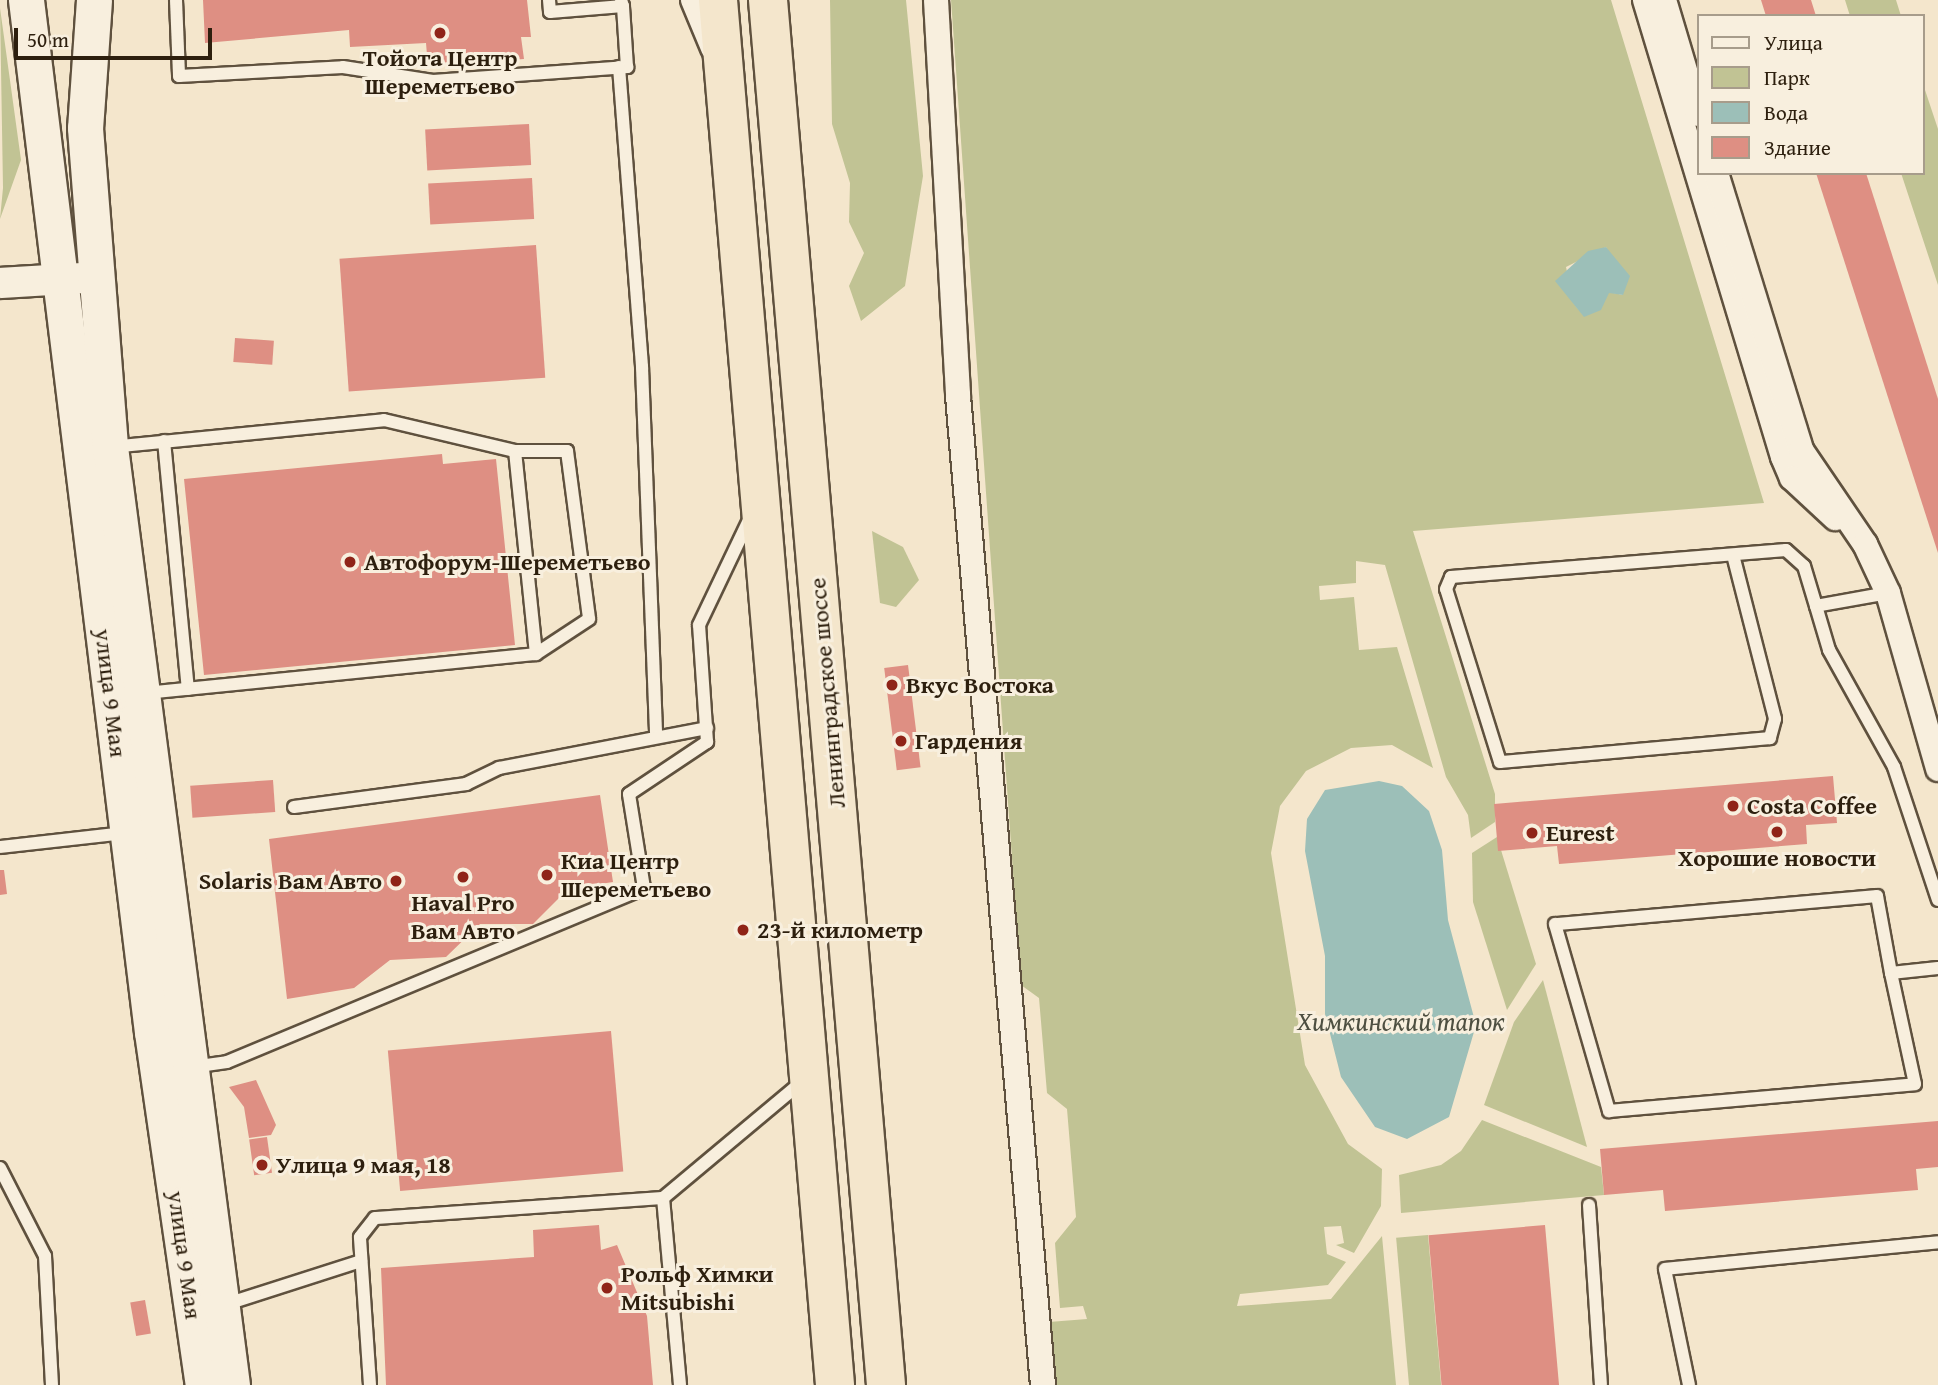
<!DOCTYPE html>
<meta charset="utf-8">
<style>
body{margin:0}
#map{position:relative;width:1938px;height:1385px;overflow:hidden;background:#f4e6cc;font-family:"Gentium Book Plus",serif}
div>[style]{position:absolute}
.green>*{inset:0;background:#c1c394;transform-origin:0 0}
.water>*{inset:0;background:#9cbfb8}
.building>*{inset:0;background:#de8f83;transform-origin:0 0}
.roads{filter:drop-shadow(2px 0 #5f513e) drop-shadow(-2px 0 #5f513e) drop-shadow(0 2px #5f513e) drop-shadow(0 -2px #5f513e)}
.service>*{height:12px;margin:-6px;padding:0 6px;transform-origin:6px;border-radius:6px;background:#f8efde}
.minor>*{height:24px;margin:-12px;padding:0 12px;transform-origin:12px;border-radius:12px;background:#f8efde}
.tertiary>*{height:30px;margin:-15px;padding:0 15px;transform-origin:15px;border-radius:15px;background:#f8efde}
.secondary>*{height:35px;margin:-17.5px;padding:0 17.5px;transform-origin:17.5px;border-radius:17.5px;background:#f8efde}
.trunk>*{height:38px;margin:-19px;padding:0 19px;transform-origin:19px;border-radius:19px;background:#f4e6cc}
.dots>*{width:19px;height:19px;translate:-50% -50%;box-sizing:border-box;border:4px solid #f8efde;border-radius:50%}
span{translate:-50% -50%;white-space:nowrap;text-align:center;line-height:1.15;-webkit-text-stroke:6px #f8efde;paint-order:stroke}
.poi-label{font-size:24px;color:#2d1f0e;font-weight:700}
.left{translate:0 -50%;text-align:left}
.right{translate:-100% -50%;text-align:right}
.street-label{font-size:24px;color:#2d1f0e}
.water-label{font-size:26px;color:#4e4f41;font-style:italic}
.legend{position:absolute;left:1697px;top:14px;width:228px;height:161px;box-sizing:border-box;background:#f8efde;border:2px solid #a79c8b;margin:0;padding:9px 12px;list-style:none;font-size:21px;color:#2d1f0e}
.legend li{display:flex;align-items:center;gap:14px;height:35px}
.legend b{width:35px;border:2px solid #a79c8b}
.scale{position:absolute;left:14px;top:28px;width:198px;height:32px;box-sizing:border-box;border:4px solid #2d1f0e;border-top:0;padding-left:9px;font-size:21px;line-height:24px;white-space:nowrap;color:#2d1f0e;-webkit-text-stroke:5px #f8efde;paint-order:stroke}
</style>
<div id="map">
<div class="green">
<i style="clip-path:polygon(830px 0,906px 0,923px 176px,905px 286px,861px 321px,849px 286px,864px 253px,849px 222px,850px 183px,832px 124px)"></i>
<i style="clip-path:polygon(evenodd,951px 0,1611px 0,1764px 503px,1413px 531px,1495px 794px,1495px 822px,1471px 838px,1468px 815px,1446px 777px,1385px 565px,1356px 561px,1356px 583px,1319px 586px,1320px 600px,1354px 597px,1359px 650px,1397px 647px,1433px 768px,1392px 745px,1351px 748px,1306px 771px,1280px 806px,1271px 853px,1305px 1065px,1348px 1144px,1382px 1169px,1381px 1206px,1354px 1253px,1336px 1245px,1344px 1243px,1341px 1226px,1324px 1227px,1327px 1254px,1346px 1262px,1328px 1285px,1240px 1294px,1237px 1306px,1331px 1299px,1382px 1236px,1396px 1385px,1054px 1385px,1049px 1322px,1087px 1319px,1083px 1306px,1060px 1308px,1055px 1243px,1076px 1217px,1067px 1109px,1047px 1093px,1039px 998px,1021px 985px,951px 0,1606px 247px,1623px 295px,1609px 292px,1584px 316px,1574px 304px,1566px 267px,1606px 247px)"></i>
<i style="clip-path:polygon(1845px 0,1896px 0,1901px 16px,1850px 16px)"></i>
<i style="clip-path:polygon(0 8px,21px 160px,0 219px,3px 188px)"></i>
<i style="clip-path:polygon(1922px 81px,1938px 129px,1938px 285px,1901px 173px,1922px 173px)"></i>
<i style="clip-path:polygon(872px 531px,903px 547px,919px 580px,896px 607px,880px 603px)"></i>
<i style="clip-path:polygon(1497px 837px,1536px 964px,1507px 1010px,1473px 902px,1472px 853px)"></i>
<i style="clip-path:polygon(1543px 980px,1587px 1147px,1484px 1105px,1514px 1022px)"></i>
<i style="clip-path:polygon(1482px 1120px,1601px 1167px,1604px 1195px,1401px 1213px,1399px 1175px,1441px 1165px,1461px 1151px)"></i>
<i style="left:1428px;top:1235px;width:151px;height:32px;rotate:85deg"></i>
</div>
<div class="water">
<i style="clip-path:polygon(1606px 247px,1630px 276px,1623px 295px,1609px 293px,1601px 310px,1584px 317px,1555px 281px,1588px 251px)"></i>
<i style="clip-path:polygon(1379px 781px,1402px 786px,1429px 811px,1442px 850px,1448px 920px,1476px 1025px,1449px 1117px,1407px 1139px,1375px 1127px,1341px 1077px,1325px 1014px,1325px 956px,1305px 851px,1307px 819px,1325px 790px)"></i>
</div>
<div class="building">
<i style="clip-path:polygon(203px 0,527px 0,531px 37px,521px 37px,524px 59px,428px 67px,426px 43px,350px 47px,349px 30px,205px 43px)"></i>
<i style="clip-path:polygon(1761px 0,1811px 0,1816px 16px,1766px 16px)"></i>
<i style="left:529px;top:124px;width:41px;height:104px;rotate:87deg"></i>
<i style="clip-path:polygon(1816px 173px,1866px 173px,1938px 399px,1938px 553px)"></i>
<i style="left:532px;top:178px;width:41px;height:104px;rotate:87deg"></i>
<i style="left:536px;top:245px;width:133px;height:197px;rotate:86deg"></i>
<i style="left:235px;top:338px;width:39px;height:24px;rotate:4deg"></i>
<i style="clip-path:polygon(442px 454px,443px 464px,496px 459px,515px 645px,204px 675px,184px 479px)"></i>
<i style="left:908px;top:665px;width:103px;height:24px;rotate:83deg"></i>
<i style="clip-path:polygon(1833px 776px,1837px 823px,1806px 825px,1807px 844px,1559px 864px,1557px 846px,1498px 851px,1494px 804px)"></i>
<i style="left:273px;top:780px;width:32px;height:83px;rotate:86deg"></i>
<i style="clip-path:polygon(600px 795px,613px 882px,568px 889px,533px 924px,480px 924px,446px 957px,390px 960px,354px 988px,287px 999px,269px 839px)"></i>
<i style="clip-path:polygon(0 870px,4px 870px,7px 894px,0 895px)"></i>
<i style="left:611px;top:1031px;width:141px;height:224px;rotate:85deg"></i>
<i style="clip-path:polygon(256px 1080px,276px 1125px,271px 1135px,249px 1138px,244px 1107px,229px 1087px)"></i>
<i style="clip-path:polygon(1938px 1121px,1938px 1167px,1916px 1169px,1918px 1190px,1665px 1211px,1663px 1190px,1604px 1195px,1600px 1149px)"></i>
<i style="left:267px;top:1137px;width:36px;height:18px;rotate:82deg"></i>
<i style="clip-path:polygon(599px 1225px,601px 1250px,617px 1245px,647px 1316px,653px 1385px,386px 1385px,381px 1268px,534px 1257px,533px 1230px)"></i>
<i style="left:1545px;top:1225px;width:161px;height:117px;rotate:85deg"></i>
<i style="left:145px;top:1300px;width:34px;height:15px;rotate:80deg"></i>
</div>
<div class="roads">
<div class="service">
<i style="left:176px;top:0;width:76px;rotate:87.7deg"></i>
<i style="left:179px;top:76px;width:164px;rotate:-3.1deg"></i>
<i style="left:343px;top:67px;width:91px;rotate:8.8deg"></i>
<i style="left:433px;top:81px;width:195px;rotate:-4.1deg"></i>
<i style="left:627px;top:67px;width:61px;rotate:-93.8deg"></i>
<i style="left:549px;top:0;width:12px;rotate:85deg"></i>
<i style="left:550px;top:12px;width:73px;rotate:-4.7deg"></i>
<i style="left:623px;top:6px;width:6px;rotate:-108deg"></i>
<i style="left:619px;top:67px;width:301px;rotate:85.6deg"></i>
<i style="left:642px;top:367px;width:368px;rotate:87.8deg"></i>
<i style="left:164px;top:441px;width:249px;rotate:84.5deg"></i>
<i style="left:111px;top:447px;width:274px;rotate:-5.6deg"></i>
<i style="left:384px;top:420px;width:135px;rotate:13.3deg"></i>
<i style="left:515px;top:451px;width:204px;rotate:84.1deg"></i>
<i style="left:536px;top:654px;width:394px;rotate:174.3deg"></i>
<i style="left:515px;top:451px;width:52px"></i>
<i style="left:567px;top:451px;width:169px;rotate:82.5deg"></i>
<i style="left:589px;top:619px;width:64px;rotate:146.6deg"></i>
<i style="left:1733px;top:555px;width:169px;rotate:75.6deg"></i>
<i style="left:1775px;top:719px;width:20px;rotate:105deg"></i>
<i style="left:1770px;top:738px;width:271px;rotate:174.9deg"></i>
<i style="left:1500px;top:762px;width:181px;rotate:-107.3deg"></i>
<i style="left:1446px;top:589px;width:13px;rotate:-67deg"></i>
<i style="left:1451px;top:577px;width:336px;rotate:-4.6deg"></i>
<i style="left:1786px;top:550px;width:24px;rotate:42deg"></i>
<i style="left:1804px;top:566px;width:42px;rotate:73.3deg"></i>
<i style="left:1888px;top:593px;width:73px;rotate:169.8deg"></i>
<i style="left:1816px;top:606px;width:46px;rotate:73.5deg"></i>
<i style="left:1829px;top:650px;width:134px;rotate:60.9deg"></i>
<i style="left:1894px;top:767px;width:140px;rotate:71.7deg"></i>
<i style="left:294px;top:807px;width:174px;rotate:-7.6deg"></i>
<i style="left:466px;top:784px;width:37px;rotate:-26deg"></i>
<i style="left:499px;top:768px;width:212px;rotate:-10.9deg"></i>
<i style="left:0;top:847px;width:126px;rotate:-6.4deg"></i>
<i style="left:1891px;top:973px;width:78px;rotate:-100.3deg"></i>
<i style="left:1877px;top:896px;width:323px;rotate:175deg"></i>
<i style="left:1555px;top:924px;width:195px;rotate:73.9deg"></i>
<i style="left:1609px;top:1111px;width:307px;rotate:-5deg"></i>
<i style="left:1915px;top:1084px;width:114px;rotate:-102.2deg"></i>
<i style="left:1891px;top:973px;width:47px;rotate:-6.1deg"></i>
<i style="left:192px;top:1067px;width:35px;rotate:-8deg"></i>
<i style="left:227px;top:1062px;width:452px;rotate:-22.6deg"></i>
<i style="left:644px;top:888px;width:95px;rotate:-99.1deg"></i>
<i style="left:629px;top:794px;width:94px;rotate:-33.7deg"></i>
<i style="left:707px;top:742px;width:117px;rotate:-93.9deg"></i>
<i style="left:699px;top:625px;width:119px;rotate:-64.5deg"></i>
<i style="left:0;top:1168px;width:99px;rotate:62.9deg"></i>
<i style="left:45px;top:1256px;width:129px;rotate:86.9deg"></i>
<i style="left:663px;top:1198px;width:188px;rotate:84.8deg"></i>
<i style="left:1589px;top:1205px;width:180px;rotate:86.2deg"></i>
<i style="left:224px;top:1305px;width:144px;rotate:-17.8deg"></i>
<i style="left:370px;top:1385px;width:148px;rotate:-93.9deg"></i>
<i style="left:360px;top:1237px;width:24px;rotate:-52deg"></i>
<i style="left:375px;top:1218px;width:289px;rotate:-4deg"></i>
<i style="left:663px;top:1198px;width:184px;rotate:-39.9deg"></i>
<i style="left:1689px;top:1385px;width:118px;rotate:-101.7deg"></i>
<i style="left:1665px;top:1269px;width:274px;rotate:-5.6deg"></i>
</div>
<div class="minor">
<i style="left:693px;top:0;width:52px;rotate:67.4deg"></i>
<i style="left:936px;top:0;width:397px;rotate:86.8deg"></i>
<i style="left:958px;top:396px;width:993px;rotate:85.09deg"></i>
<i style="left:1645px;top:0;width:477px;rotate:73.2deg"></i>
<i style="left:1783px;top:457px;width:23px;rotate:67deg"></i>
<i style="left:1792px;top:478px;width:59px;rotate:42.9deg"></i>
<i style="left:1664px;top:0;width:119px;rotate:73.4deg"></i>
<i style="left:1716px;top:173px;width:290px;rotate:72.9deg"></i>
<i style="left:1801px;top:450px;width:114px;rotate:55.8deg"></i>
<i style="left:1865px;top:544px;width:54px;rotate:64.9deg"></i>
<i style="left:1888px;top:593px;width:183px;rotate:74.1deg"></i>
</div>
<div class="tertiary">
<i style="left:0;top:283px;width:97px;rotate:-3.5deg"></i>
</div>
<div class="secondary">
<i style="left:26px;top:0;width:1040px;rotate:83.04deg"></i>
<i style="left:152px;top:1032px;width:357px;rotate:81.8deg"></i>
<i style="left:94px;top:0;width:128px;rotate:94deg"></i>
<i style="left:85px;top:128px;width:320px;rotate:85.5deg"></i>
<i style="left:110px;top:447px;width:946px;rotate:82.59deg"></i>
</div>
<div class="trunk">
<i style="left:718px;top:0;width:1390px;rotate:85.17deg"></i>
<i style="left:768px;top:0;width:1390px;rotate:85.13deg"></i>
</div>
</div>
<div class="dots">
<i style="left:440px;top:33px;background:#8f2418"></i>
<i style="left:350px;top:562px;background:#8f2418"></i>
<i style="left:892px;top:685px;background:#8f2418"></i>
<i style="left:901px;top:741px;background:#8f2418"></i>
<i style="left:1733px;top:806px;background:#8f2418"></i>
<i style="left:1777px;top:832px;background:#8f2418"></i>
<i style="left:1532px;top:833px;background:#8f2418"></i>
<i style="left:547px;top:875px;background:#8f2418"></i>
<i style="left:463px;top:877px;background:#8f2418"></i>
<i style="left:396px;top:881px;background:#8f2418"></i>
<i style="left:743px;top:930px;background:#8f2418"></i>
<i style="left:262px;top:1165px;background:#8f2418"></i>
<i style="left:607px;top:1288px;background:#8f2418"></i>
</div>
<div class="poi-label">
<span style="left:440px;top:72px">Тойота Центр<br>Шереметьево</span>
<span class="left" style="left:364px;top:562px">Автофорум-Шереметьево</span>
<span class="left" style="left:906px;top:685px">Вкус Востока</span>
<span class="left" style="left:915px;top:741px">Гардения</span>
<span class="left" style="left:1747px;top:806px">Costa Coffee</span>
<span class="left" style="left:1546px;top:833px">Eurest</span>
<span style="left:1777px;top:858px">Хорошие новости</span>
<span class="left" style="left:561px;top:875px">Киа Центр<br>Шереметьево</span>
<span class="right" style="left:382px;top:881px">Solaris Вам Авто</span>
<span style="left:463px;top:917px">Haval Pro<br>Вам Авто</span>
<span class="left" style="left:757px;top:930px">23-й километр</span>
<span class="left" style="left:276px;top:1165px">Улица 9 мая, 18</span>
<span class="left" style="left:621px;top:1288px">Рольф Химки<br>Mitsubishi</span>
</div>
<div class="street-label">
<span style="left:111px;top:693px;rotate:83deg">улица 9 Мая</span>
<span style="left:827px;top:693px;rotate:-95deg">Ленинградское шоссе</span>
<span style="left:185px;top:1255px;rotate:82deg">улица 9 Мая</span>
</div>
<div class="water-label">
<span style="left:1401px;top:1021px">Химкинский тапок</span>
</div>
<ul class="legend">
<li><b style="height:9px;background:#f8efde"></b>Улица</li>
<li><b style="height:19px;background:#c1c394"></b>Парк</li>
<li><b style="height:19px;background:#9cbfb8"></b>Вода</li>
<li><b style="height:19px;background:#de8f83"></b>Здание</li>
</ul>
<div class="scale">50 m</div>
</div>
